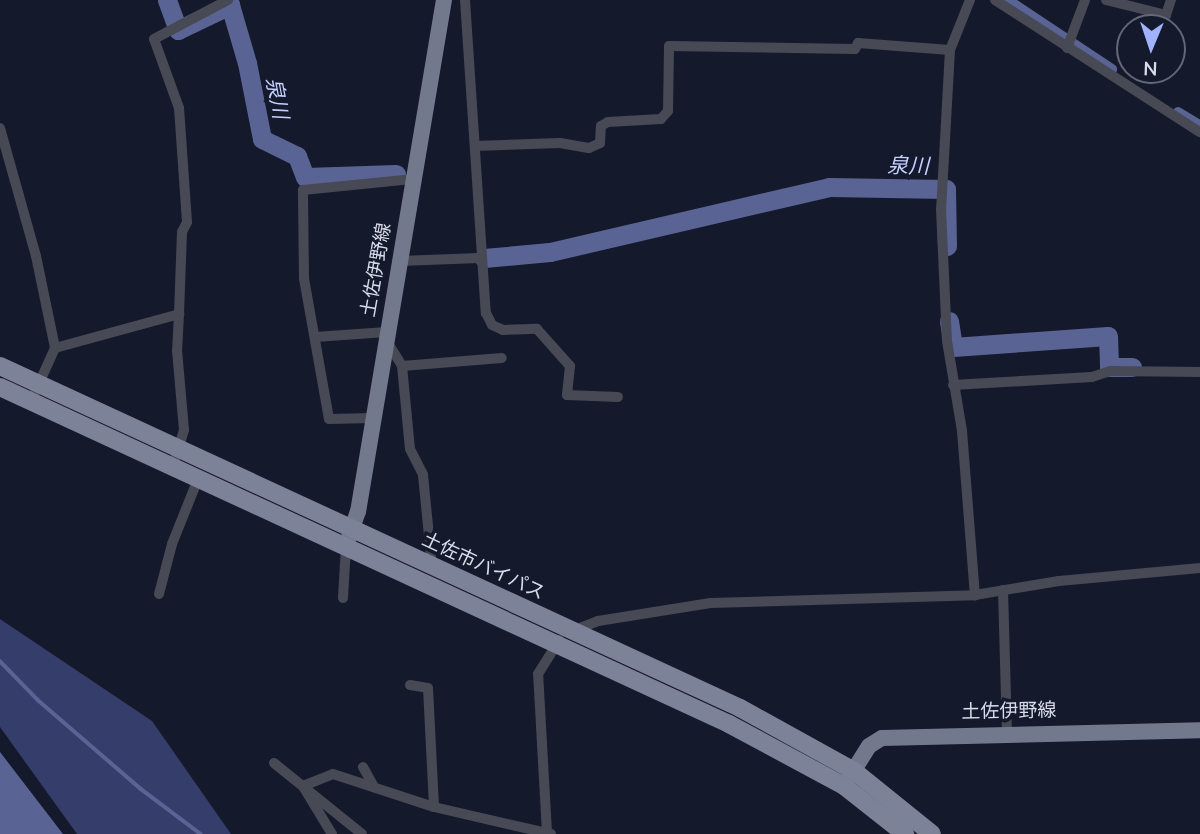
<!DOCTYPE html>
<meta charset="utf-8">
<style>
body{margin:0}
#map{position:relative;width:1200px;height:834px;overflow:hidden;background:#15192c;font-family:"Nunito Sans","Noto Sans JP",sans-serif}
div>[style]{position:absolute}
.forest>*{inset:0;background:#353e6b}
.water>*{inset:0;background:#596495}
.stream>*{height:3.5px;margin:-1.75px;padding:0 1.75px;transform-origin:1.75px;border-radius:1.75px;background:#596495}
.canal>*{height:10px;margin:-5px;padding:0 5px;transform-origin:5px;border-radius:5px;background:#596495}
.river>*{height:19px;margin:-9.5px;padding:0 9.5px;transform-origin:9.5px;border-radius:9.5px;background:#596495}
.minor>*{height:10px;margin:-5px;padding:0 5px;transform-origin:5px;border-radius:5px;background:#474a54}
.primary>*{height:16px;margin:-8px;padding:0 8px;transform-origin:8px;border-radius:8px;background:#73798d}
.trunk>*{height:18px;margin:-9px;padding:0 9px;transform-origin:9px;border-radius:9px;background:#7c8298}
span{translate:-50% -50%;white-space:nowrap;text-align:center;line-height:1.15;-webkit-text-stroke:7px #15192c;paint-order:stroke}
.street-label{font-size:19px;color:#d8dce9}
.water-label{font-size:21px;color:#c4d0fe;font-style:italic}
.north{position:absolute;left:1116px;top:14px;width:70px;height:70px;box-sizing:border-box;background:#15192c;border:2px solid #636778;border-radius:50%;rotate:182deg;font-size:19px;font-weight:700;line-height:28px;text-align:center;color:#d8dce9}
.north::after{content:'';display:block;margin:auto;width:24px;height:32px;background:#a1b2fd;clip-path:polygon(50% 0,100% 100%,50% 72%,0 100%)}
</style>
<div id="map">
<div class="forest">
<i style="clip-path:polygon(0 619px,152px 721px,231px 834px,77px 834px,0 727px)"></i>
</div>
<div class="water">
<i style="clip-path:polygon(0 751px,0 752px,63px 834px,0 834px)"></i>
</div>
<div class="stream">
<i style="left:0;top:661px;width:54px;rotate:45.7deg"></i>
<i style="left:38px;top:700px;width:136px;rotate:40.8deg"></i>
<i style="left:141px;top:789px;width:75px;rotate:36.9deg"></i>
</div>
<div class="canal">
<i style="left:1008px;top:0;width:125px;rotate:33.6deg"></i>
<i style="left:1178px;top:112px;width:26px;rotate:31deg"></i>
</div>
<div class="river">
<i style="left:167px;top:0;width:32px;rotate:70deg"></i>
<i style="left:178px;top:30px;width:58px;rotate:-25.7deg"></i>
<i style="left:230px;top:5px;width:60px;rotate:73.7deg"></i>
<i style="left:247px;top:63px;width:77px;rotate:78.8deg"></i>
<i style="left:262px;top:139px;width:39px;rotate:26deg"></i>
<i style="left:297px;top:156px;width:22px;rotate:69deg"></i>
<i style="left:305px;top:177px;width:91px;rotate:-1.9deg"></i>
<i style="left:484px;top:258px;width:66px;rotate:-5.2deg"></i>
<i style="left:550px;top:252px;width:286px;rotate:-13.1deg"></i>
<i style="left:829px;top:187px;width:117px;rotate:1deg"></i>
<i style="left:946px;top:189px;width:57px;rotate:89deg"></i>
<i style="left:949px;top:321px;width:26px;rotate:81deg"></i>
<i style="left:953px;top:347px;width:155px;rotate:-4.1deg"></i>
<i style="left:1108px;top:336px;width:31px;rotate:88deg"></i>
<i style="left:1109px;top:367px;width:23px"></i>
</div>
<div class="minor">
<i style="left:465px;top:0;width:314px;rotate:86.2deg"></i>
<i style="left:486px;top:313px;width:13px;rotate:63deg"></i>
<i style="left:492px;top:325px;width:12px;rotate:24deg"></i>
<i style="left:503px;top:330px;width:34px;rotate:-2deg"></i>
<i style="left:537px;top:329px;width:50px;rotate:48.3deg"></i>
<i style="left:570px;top:366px;width:29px;rotate:96deg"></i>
<i style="left:567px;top:395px;width:51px;rotate:2.2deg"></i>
<i style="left:970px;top:0;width:54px;rotate:111.8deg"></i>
<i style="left:950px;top:50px;width:159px;rotate:93.2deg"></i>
<i style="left:941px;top:209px;width:132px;rotate:87.4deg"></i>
<i style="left:947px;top:341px;width:91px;rotate:80.5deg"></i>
<i style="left:962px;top:431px;width:165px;rotate:85.5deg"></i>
<i style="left:995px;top:0;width:244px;rotate:32.8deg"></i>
<i style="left:1106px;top:0;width:62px;rotate:14deg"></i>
<i style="left:1166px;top:15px;width:16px;rotate:-72deg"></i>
<i style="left:1067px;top:48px;width:51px;rotate:-69.4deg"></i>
<i style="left:0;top:128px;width:133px;rotate:74.3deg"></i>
<i style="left:36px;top:256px;width:94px;rotate:78.3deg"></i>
<i style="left:55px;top:348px;width:58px;rotate:114.4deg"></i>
<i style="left:475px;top:146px;width:85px;rotate:-2deg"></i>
<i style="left:560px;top:143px;width:29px;rotate:10deg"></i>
<i style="left:589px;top:148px;width:12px;rotate:-24deg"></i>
<i style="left:600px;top:143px;width:17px;rotate:-87deg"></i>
<i style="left:601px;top:126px;width:8px;rotate:-30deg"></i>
<i style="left:608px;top:122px;width:53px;rotate:-3.2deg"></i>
<i style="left:661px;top:119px;width:11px;rotate:-49deg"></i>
<i style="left:668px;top:111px;width:65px;rotate:-89.1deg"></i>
<i style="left:669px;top:46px;width:186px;rotate:0.9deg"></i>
<i style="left:855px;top:49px;width:7px;rotate:-63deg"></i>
<i style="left:858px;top:43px;width:92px;rotate:4.4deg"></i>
<i style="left:400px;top:261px;width:79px;rotate:-2.2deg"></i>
<i style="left:179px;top:314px;width:82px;rotate:-87.9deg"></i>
<i style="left:182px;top:232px;width:11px;rotate:-63deg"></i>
<i style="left:187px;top:222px;width:114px;rotate:-94deg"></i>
<i style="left:179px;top:108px;width:73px;rotate:-109.9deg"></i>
<i style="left:154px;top:39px;width:84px;rotate:-27.8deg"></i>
<i style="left:315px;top:337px;width:72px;rotate:-4deg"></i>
<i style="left:386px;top:340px;width:31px;rotate:58deg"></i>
<i style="left:402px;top:366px;width:83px;rotate:84.5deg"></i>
<i style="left:410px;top:449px;width:29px;rotate:63deg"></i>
<i style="left:423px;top:475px;width:91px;rotate:84.4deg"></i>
<i style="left:55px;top:348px;width:129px;rotate:-15.3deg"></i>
<i style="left:179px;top:314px;width:36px;rotate:93deg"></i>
<i style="left:177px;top:350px;width:80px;rotate:85deg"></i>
<i style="left:184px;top:430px;width:39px;rotate:107deg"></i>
<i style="left:402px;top:366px;width:100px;rotate:-4.6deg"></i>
<i style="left:953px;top:385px;width:139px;rotate:-3.3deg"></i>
<i style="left:1092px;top:377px;width:20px;rotate:-18deg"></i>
<i style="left:1111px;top:371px;width:89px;rotate:0.6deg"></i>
<i style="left:373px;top:418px;width:44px;rotate:178.7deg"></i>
<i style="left:329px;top:419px;width:143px;rotate:-100.1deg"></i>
<i style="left:304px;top:278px;width:88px;rotate:-90.7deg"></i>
<i style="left:303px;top:190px;width:112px;rotate:-5.7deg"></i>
<i style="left:1003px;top:590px;width:143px;rotate:88.4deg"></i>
<i style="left:159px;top:594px;width:52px;rotate:-75.4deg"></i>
<i style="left:172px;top:544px;width:70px;rotate:-68.2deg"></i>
<i style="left:343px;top:598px;width:52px;rotate:-86.7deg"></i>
<i style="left:572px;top:631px;width:28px;rotate:-21deg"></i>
<i style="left:598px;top:621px;width:114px;rotate:-9.1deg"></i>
<i style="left:711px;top:603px;width:264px;rotate:-1.7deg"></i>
<i style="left:975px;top:595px;width:85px;rotate:-9.5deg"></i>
<i style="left:1059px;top:581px;width:142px;rotate:-5.3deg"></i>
<i style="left:410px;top:685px;width:18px;rotate:9deg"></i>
<i style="left:428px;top:688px;width:119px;rotate:87.1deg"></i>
<i style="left:274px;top:763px;width:113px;rotate:38.9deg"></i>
<i style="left:363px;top:767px;width:23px;rotate:61deg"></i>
<i style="left:303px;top:786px;width:32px;rotate:-22deg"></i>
<i style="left:333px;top:774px;width:106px;rotate:18.1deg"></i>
<i style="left:434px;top:807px;width:120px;rotate:13deg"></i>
<i style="left:304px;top:788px;width:54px;rotate:58.7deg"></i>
<i style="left:547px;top:833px;width:159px;rotate:-93.2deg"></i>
<i style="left:538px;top:674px;width:40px;rotate:-58deg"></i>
</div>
<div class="primary">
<i style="left:346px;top:546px;width:36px;rotate:-71deg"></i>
<i style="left:358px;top:512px;width:519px;rotate:-80.47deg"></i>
<i style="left:847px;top:781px;width:41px;rotate:-57.8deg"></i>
<i style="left:869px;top:746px;width:15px;rotate:-32deg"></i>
<i style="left:882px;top:738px;width:318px;rotate:-1.4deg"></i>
</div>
<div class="trunk">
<i style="left:0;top:366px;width:815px;rotate:24.8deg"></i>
<i style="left:740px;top:708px;width:130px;rotate:28.9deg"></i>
<i style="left:854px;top:771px;width:100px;rotate:38.9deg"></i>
<i style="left:0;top:387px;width:803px;rotate:24.81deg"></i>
<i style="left:729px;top:724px;width:131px;rotate:28.3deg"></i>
<i style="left:844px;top:786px;width:78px;rotate:38.2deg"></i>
</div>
<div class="street-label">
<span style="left:377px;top:270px;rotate:-80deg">土佐伊野線</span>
<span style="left:483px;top:567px;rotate:25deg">土佐市バイパス</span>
<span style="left:1009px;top:712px;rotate:-1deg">土佐伊野線</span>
</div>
<div class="water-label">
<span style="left:277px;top:98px;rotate:79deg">泉川</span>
<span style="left:908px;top:166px;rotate:1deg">泉川</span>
</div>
<div class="north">N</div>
</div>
